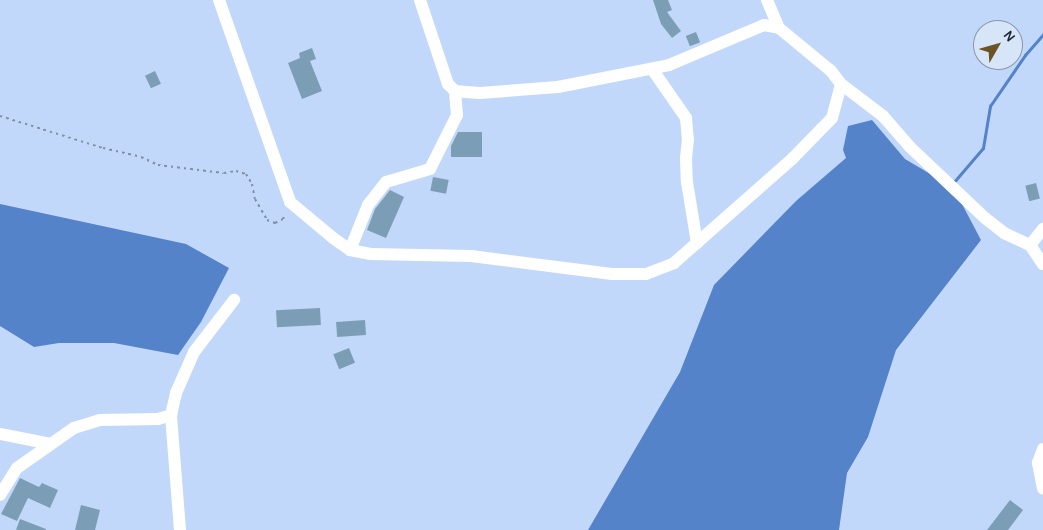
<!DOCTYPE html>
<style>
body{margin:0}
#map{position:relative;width:1043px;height:530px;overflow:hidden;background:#c2d8fa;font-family:Karla,sans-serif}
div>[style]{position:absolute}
.water>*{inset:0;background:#5483c9}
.stream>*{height:3px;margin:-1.5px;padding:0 1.5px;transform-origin:1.5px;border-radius:1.5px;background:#5483c9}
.building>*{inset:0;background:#7b9eb6;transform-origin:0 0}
.path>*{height:2px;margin-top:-1px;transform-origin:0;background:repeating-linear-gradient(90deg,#7f8fa8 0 2.5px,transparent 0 6.5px)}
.minor>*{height:12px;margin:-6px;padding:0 6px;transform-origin:6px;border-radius:6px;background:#fff}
span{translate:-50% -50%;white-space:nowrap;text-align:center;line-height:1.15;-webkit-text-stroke:4px #d7e5f9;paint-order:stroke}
.north{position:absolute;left:973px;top:20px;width:50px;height:50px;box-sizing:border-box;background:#d7e5f9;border:1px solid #8c97a8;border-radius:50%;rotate:52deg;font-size:14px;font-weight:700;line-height:20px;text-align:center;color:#1b232f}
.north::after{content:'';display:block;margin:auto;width:18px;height:22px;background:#6d5225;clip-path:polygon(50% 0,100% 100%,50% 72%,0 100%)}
</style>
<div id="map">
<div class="water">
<i style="clip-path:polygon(872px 120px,905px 159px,932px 175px,962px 204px,981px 240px,896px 350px,868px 437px,847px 473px,839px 530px,588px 530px,680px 372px,714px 285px,796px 201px,846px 158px,843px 150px,848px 126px)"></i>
<i style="clip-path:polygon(0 204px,186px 244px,229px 268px,201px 322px,178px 355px,114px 343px,59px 343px,34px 347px,0 326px)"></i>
</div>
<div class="stream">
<i style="left:953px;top:183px;width:46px;rotate:-49.4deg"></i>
<i style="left:983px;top:148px;width:43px;rotate:-80.5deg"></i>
<i style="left:990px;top:106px;width:62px;rotate:-55.5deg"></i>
<i style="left:1025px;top:55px;width:28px;rotate:-49deg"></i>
</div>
<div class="building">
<i style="clip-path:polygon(653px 0,668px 0,672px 10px,667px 12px,681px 31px,672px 38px,661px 24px)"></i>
<i style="left:696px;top:32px;width:11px;height:11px;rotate:68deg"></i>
<i style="clip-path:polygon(312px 48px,316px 59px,310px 61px,322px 91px,302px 99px,288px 63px,300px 58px,299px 53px)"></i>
<i style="left:155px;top:71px;width:14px;height:11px;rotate:65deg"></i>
<i style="clip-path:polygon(458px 132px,482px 132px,482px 157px,451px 157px,451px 146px)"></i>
<i style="left:433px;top:177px;width:16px;height:14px;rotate:11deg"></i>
<i style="left:1036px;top:183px;width:16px;height:11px;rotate:76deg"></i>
<i style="clip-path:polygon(390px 190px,404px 197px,386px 238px,367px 230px,375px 209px)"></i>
<i style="left:320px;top:308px;width:17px;height:44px;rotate:87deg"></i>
<i style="left:365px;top:320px;width:15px;height:29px;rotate:86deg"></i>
<i style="left:349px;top:348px;width:16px;height:17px;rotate:68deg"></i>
<i style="clip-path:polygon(20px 478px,39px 487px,42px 483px,58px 490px,50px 508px,28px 498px,17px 521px,1px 514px)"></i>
<i style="clip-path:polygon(1010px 500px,1023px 510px,1008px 530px,987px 530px)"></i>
<i style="clip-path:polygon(81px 505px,100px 510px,95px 530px,75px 530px)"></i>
<i style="clip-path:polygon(20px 519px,46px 529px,46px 530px,16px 530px)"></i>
</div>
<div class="path">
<i style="left:0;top:116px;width:108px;rotate:17.3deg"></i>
<i style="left:103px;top:148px;width:39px;rotate:13deg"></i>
<i style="left:141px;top:157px;width:19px;rotate:25deg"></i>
<i style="left:158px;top:165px;width:66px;rotate:6.9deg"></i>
<i style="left:224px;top:173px;width:12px;rotate:-9deg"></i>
<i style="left:236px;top:171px;width:10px;rotate:17deg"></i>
<i style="left:246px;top:174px;width:12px;rotate:59deg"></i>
<i style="left:252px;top:184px;width:15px;rotate:79deg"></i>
<i style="left:255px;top:199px;width:24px;rotate:60deg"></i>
<i style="left:267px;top:220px;width:9px;rotate:21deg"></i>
<i style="left:275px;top:223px;width:9px;rotate:-27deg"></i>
<i style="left:283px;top:219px;width:5px;rotate:-68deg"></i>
</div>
<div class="minor">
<i style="left:219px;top:0;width:214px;rotate:70.6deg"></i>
<i style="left:290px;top:202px;width:56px;rotate:39.9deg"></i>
<i style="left:333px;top:238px;width:21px;rotate:35deg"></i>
<i style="left:350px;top:250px;width:21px;rotate:11deg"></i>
<i style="left:371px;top:254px;width:100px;rotate:1.1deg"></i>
<i style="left:471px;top:256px;width:142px;rotate:7.3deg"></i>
<i style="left:612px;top:274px;width:34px"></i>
<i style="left:646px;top:274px;width:30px;rotate:-21deg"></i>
<i style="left:674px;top:263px;width:157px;rotate:-41.4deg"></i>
<i style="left:792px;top:159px;width:57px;rotate:-45.7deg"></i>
<i style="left:832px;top:118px;width:35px;rotate:-75deg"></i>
<i style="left:420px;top:0;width:89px;rotate:71.6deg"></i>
<i style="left:448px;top:84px;width:10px;rotate:45deg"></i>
<i style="left:455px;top:91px;width:11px;rotate:5deg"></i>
<i style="left:466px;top:92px;width:14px;rotate:4deg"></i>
<i style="left:480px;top:93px;width:78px;rotate:-4.4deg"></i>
<i style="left:558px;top:87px;width:113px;rotate:-11.2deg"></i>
<i style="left:669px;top:65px;width:103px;rotate:-22.8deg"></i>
<i style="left:764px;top:25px;width:15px;rotate:11deg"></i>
<i style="left:779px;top:28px;width:67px;rotate:39.6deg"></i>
<i style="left:831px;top:71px;width:16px;rotate:52deg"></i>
<i style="left:841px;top:84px;width:53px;rotate:37.3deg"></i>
<i style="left:883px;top:116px;width:41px;rotate:48.9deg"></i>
<i style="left:910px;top:147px;width:103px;rotate:43.4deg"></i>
<i style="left:985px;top:218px;width:24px;rotate:38deg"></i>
<i style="left:1004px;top:233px;width:29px;rotate:25deg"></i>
<i style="left:1030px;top:245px;width:23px;rotate:56deg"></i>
<i style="left:767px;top:0;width:30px;rotate:67deg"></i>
<i style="left:652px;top:69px;width:60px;rotate:55.2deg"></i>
<i style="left:686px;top:118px;width:21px;rotate:85deg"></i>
<i style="left:688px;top:139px;width:19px;rotate:96deg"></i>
<i style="left:686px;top:158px;width:24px;rotate:88deg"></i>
<i style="left:687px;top:182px;width:62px;rotate:80.7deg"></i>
<i style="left:1030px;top:245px;width:21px;rotate:-51deg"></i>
<i style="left:350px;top:250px;width:48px;rotate:-68.2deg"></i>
<i style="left:368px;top:205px;width:29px;rotate:-52deg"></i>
<i style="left:386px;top:182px;width:46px;rotate:-16.5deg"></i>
<i style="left:430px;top:169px;width:60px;rotate:-63.4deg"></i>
<i style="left:457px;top:115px;width:24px;rotate:-95deg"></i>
<i style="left:0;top:434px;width:52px;rotate:11.1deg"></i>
<i style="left:1043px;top:449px;width:15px;rotate:110deg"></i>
<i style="left:1038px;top:463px;width:26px;rotate:79deg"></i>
<i style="left:0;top:495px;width:32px;rotate:-58deg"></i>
<i style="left:17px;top:468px;width:70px;rotate:-35.1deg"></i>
<i style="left:74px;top:428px;width:27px;rotate:-17deg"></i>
<i style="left:100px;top:420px;width:58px;rotate:-1deg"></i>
<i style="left:158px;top:419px;width:14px;rotate:-17deg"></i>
<i style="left:180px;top:530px;width:115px;rotate:-94.5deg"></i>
<i style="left:171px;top:415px;width:23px;rotate:-77deg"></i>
<i style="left:176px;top:393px;width:45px;rotate:-66.3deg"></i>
<i style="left:194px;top:352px;width:66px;rotate:-52.4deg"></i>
</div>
<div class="north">N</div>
</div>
